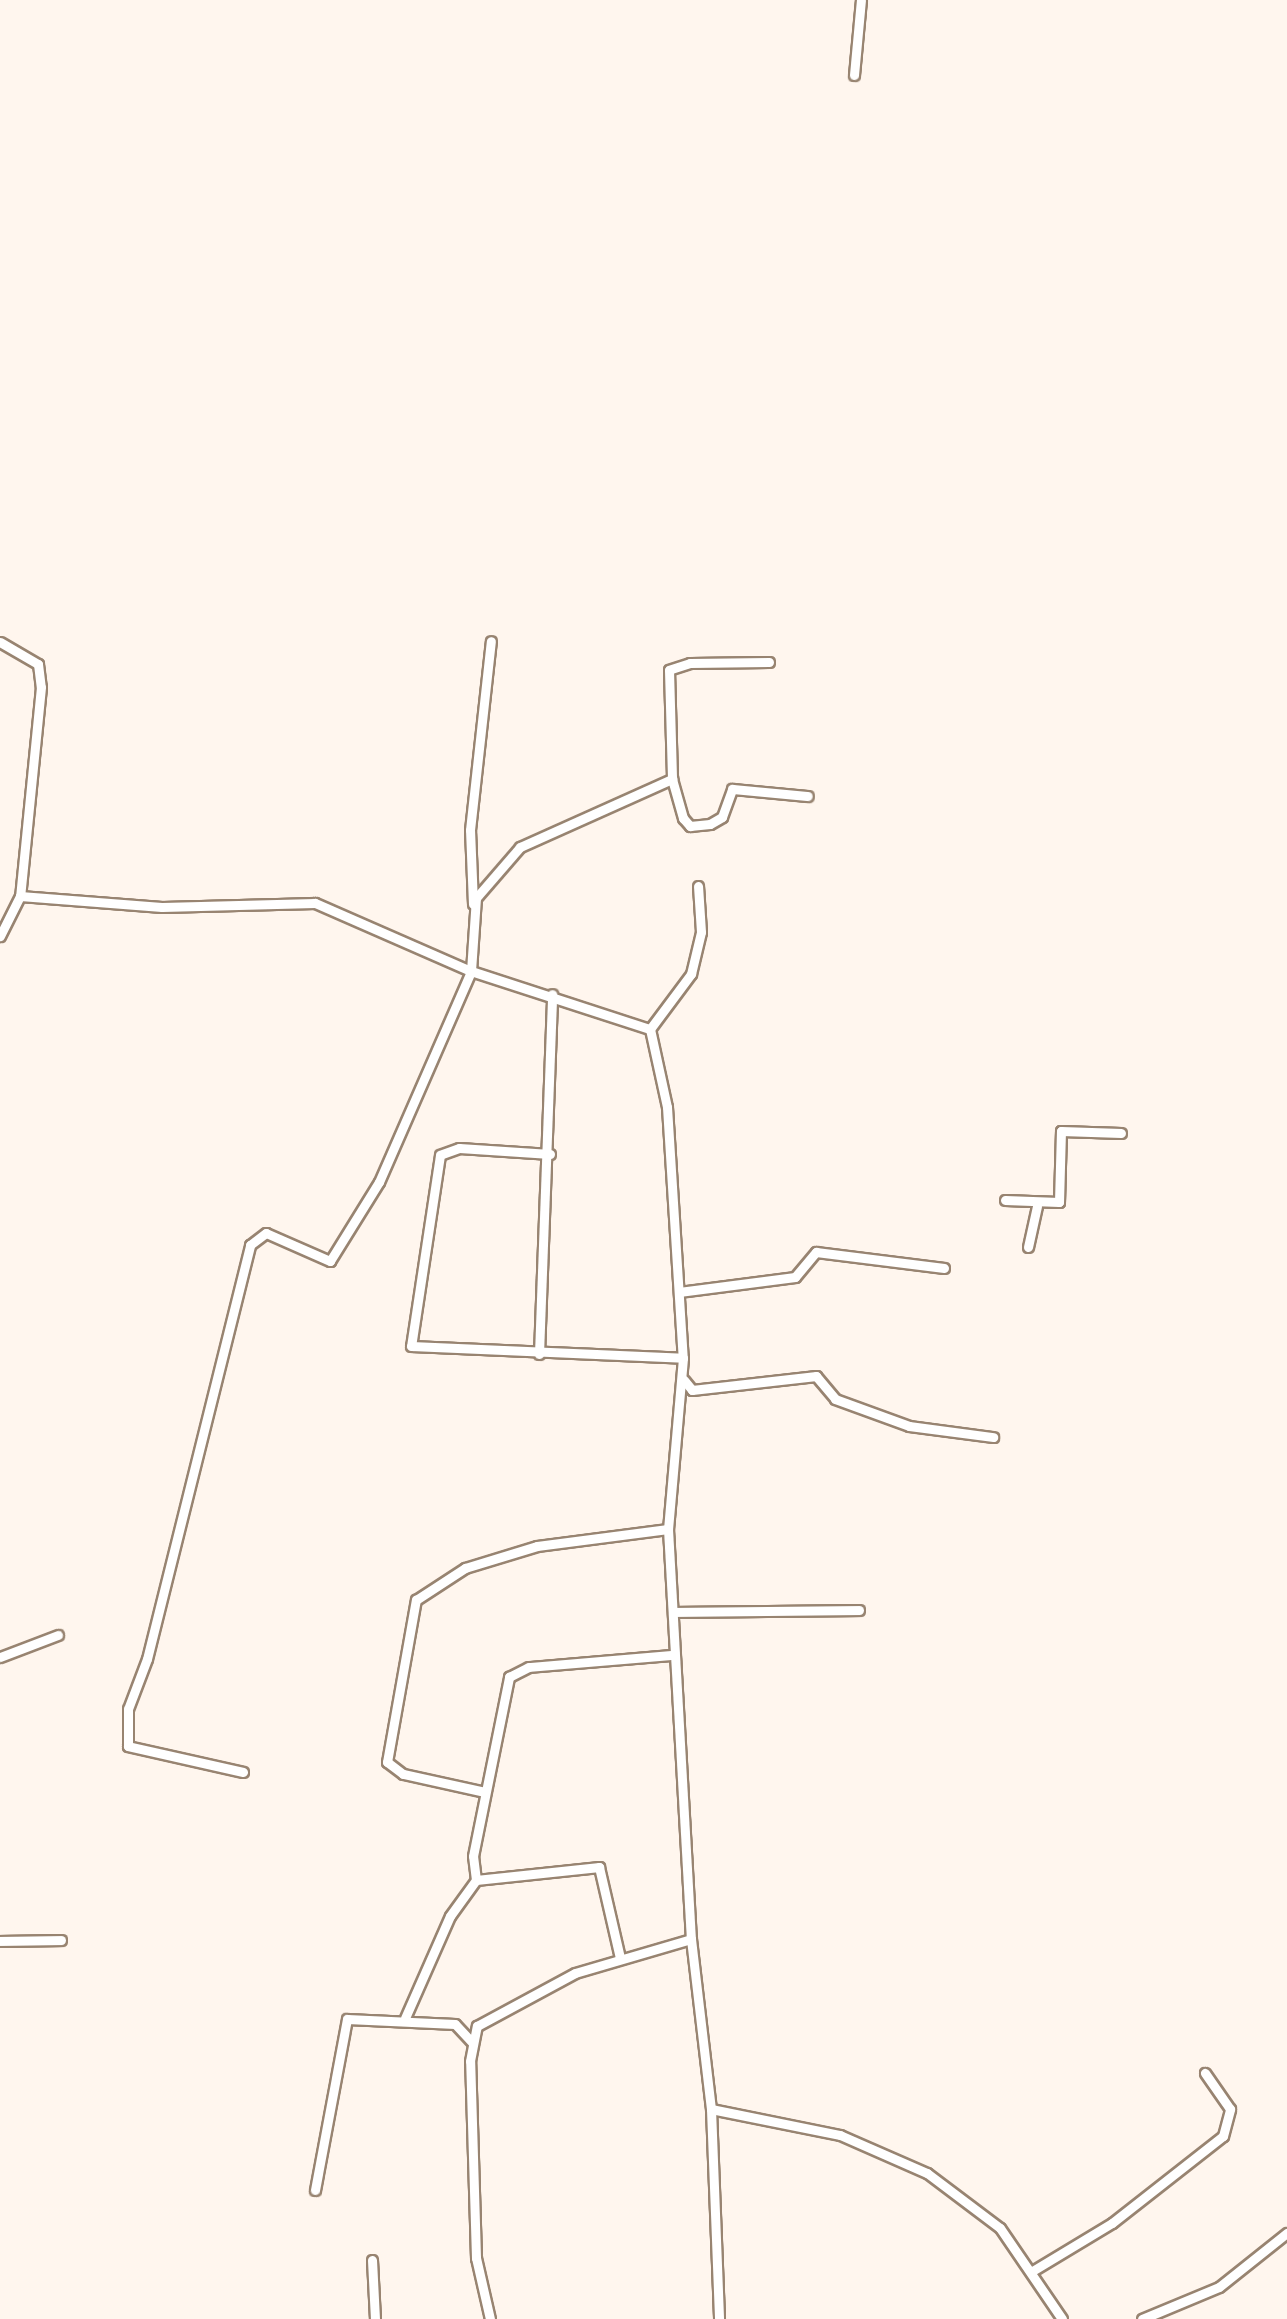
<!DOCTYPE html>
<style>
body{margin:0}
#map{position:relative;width:1287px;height:2319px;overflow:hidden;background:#fff6ee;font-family:"Golos Text",sans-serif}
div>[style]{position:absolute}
.roads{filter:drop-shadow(2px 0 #988471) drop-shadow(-2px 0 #988471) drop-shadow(0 2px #988471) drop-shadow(0 -2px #988471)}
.street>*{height:9px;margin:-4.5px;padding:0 4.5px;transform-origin:4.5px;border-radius:4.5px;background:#fff}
span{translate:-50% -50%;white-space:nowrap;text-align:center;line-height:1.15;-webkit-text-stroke:7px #fff;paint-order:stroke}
</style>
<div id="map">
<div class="roads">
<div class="street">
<i style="left:854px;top:75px;width:75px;rotate:-84.7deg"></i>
<i style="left:0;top:642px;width:44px;rotate:30.1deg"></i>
<i style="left:38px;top:664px;width:23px;rotate:83deg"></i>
<i style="left:41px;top:687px;width:210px;rotate:95.7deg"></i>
<i style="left:20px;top:896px;width:45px;rotate:116.6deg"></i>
<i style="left:769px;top:662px;width:79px;rotate:179.3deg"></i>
<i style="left:690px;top:663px;width:22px;rotate:162deg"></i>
<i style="left:669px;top:670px;width:109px;rotate:88.4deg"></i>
<i style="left:672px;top:779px;width:41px;rotate:74.2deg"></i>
<i style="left:683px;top:818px;width:11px;rotate:49deg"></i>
<i style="left:690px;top:826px;width:20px;rotate:-6deg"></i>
<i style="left:710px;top:824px;width:14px;rotate:-30deg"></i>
<i style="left:722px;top:817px;width:30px;rotate:-70deg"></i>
<i style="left:732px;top:789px;width:76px;rotate:5.3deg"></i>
<i style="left:20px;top:896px;width:142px;rotate:4.4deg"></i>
<i style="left:162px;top:907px;width:153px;rotate:-1.5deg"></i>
<i style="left:315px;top:903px;width:170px;rotate:23.6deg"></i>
<i style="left:471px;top:971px;width:188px;rotate:18deg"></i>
<i style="left:650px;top:1029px;width:80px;rotate:77.7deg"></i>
<i style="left:667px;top:1107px;width:252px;rotate:86.4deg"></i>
<i style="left:683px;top:1358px;width:172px;rotate:95deg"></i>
<i style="left:668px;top:1529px;width:411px;rotate:86.8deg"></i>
<i style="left:691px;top:1939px;width:171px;rotate:83.3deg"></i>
<i style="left:711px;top:2109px;width:210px;rotate:87.8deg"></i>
<i style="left:473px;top:904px;width:74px;rotate:-92.3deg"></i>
<i style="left:470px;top:830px;width:190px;rotate:-83.7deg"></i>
<i style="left:650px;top:1029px;width:69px;rotate:-53.3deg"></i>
<i style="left:691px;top:974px;width:43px;rotate:-76.6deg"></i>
<i style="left:701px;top:932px;width:46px;rotate:-93.7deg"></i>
<i style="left:550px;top:1154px;width:91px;rotate:-176.2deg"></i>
<i style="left:459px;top:1148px;width:20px;rotate:160deg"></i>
<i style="left:440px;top:1155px;width:193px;rotate:98.6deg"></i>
<i style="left:411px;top:1346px;width:272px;rotate:2.5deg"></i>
<i style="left:1005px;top:1200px;width:54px;rotate:2.1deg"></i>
<i style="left:1059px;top:1202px;width:71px;rotate:-88.4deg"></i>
<i style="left:1061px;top:1131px;width:60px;rotate:1.9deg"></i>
<i style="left:1028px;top:1247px;width:42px;rotate:-77.6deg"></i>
<i style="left:679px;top:1292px;width:117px;rotate:-7.4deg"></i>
<i style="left:795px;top:1277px;width:33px;rotate:-50deg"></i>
<i style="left:816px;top:1252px;width:129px;rotate:7.1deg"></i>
<i style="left:539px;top:1354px;width:360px;rotate:-87.9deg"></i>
<i style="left:684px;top:1380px;width:13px;rotate:51deg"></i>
<i style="left:692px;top:1390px;width:125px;rotate:-6.4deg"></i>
<i style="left:816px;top:1376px;width:30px;rotate:50deg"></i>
<i style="left:835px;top:1399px;width:79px;rotate:20deg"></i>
<i style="left:909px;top:1426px;width:85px;rotate:7.5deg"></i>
<i style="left:675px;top:1612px;width:184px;rotate:-0.6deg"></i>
<i style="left:0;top:1657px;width:62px;rotate:-20.8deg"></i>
<i style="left:243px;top:1772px;width:118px;rotate:-167.3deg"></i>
<i style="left:128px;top:1746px;width:37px;rotate:-90deg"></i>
<i style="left:128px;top:1709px;width:53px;rotate:-69.2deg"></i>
<i style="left:147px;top:1659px;width:427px;rotate:-76deg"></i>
<i style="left:250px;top:1245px;width:20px;rotate:-37deg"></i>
<i style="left:266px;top:1233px;width:70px;rotate:23.6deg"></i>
<i style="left:330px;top:1261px;width:93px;rotate:-58.2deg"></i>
<i style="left:379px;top:1182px;width:230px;rotate:-66.4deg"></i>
<i style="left:471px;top:971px;width:73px;rotate:-86.1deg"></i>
<i style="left:476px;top:898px;width:67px;rotate:-49.2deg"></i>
<i style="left:520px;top:847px;width:167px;rotate:-24.1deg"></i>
<i style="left:485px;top:1792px;width:84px;rotate:-167.6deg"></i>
<i style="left:403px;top:1774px;width:20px;rotate:-143deg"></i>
<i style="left:387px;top:1762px;width:165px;rotate:-79.9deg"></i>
<i style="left:416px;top:1600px;width:59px;rotate:-33.1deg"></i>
<i style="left:465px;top:1568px;width:75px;rotate:-17deg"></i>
<i style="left:537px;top:1546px;width:132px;rotate:-7.4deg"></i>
<i style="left:476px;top:1880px;width:124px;rotate:-6deg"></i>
<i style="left:599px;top:1867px;width:93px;rotate:77deg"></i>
<i style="left:0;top:1941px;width:61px;rotate:-0.9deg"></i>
<i style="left:405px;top:2018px;width:111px;rotate:-66.2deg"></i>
<i style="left:450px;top:1916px;width:44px;rotate:-54.2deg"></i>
<i style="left:476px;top:1880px;width:24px;rotate:-97deg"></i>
<i style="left:473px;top:1856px;width:183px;rotate:-78.6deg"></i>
<i style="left:509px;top:1677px;width:22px;rotate:-27deg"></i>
<i style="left:529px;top:1667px;width:144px;rotate:-4.8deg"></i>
<i style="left:711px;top:2109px;width:132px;rotate:11.4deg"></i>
<i style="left:840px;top:2135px;width:95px;rotate:23.6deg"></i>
<i style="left:927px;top:2173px;width:91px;rotate:37deg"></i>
<i style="left:1000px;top:2228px;width:110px;rotate:55.7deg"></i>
<i style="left:315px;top:2190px;width:174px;rotate:-79.4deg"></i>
<i style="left:347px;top:2019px;width:108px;rotate:2.7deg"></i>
<i style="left:455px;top:2024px;width:25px;rotate:47deg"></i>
<i style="left:372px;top:2260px;width:59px;rotate:87.1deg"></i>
<i style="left:1034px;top:2270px;width:91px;rotate:-31.1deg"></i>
<i style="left:1112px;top:2223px;width:141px;rotate:-38.1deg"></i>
<i style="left:1223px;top:2136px;width:28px;rotate:-75deg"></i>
<i style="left:1230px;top:2109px;width:44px;rotate:-124.8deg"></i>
<i style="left:490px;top:2319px;width:63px;rotate:-102.9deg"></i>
<i style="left:476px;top:2258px;width:197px;rotate:-91.7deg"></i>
<i style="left:470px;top:2061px;width:36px;rotate:-79deg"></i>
<i style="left:477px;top:2026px;width:111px;rotate:-28.4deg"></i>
<i style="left:575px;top:1973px;width:121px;rotate:-16.3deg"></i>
<i style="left:1142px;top:2319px;width:83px;rotate:-22.6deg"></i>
<i style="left:1219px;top:2287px;width:87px;rotate:-38.5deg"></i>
</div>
</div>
</div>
